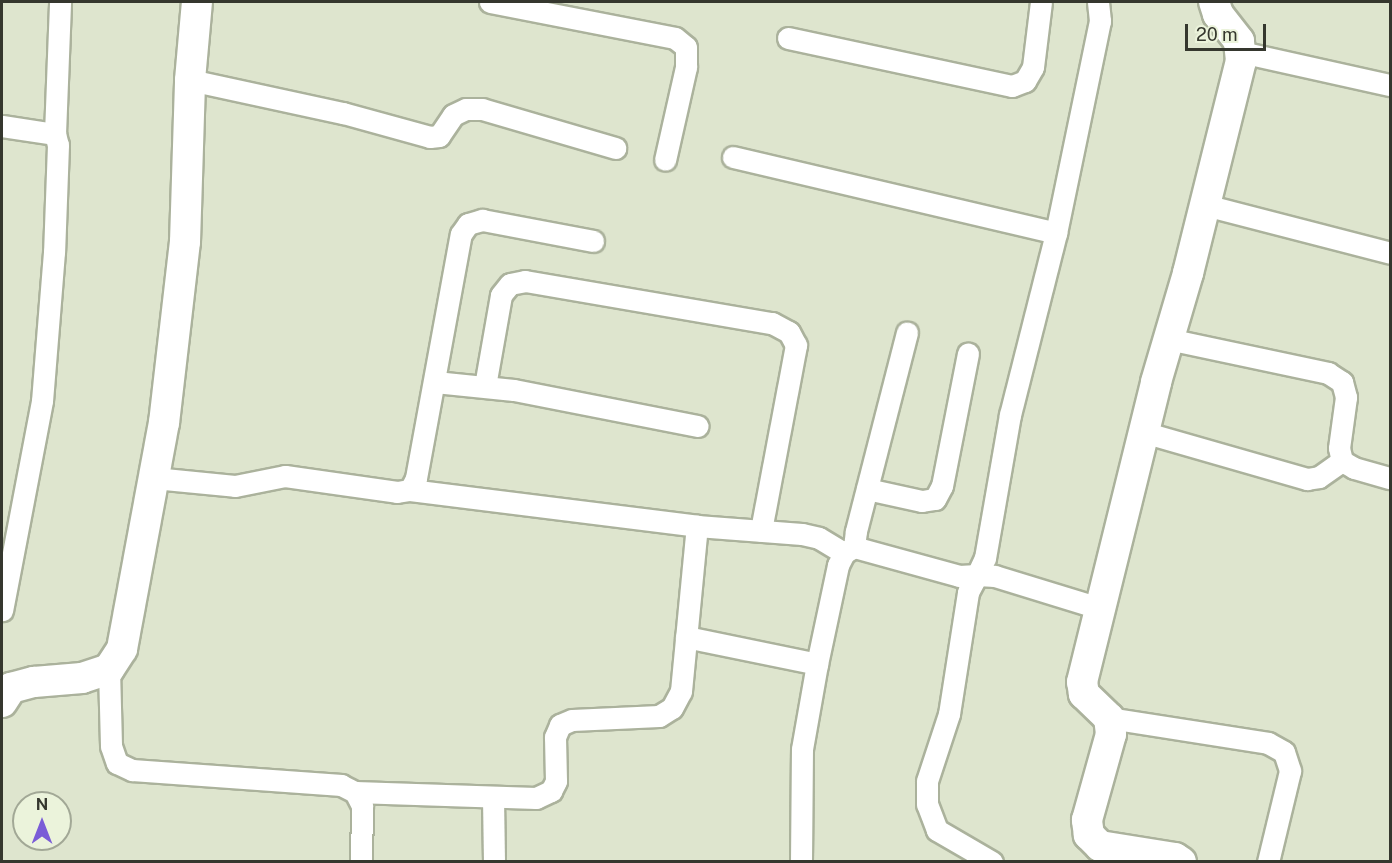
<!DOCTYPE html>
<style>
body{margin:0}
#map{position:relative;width:1392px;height:863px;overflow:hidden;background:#dee5ce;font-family:"Public Sans",sans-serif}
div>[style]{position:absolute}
.roads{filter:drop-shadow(2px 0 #abb29c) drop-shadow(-2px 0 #abb29c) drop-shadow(0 2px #abb29c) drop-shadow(0 -2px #abb29c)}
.street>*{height:21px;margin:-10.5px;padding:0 10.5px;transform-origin:10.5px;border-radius:10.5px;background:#fff}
.secondary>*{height:30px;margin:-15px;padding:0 15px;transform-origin:15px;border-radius:15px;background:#fff}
span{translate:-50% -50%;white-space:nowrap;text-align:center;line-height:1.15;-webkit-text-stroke:6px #ebf3db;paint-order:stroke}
.frame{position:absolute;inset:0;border:3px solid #35372e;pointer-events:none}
.north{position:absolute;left:12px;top:791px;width:60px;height:60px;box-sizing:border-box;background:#ebf3db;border:2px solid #a2a896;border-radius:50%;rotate:0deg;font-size:16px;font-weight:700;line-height:24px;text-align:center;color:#35372e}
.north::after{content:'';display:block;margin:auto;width:21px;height:27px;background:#7a5cd7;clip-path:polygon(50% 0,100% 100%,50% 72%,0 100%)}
.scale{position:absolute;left:1185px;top:24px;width:81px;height:27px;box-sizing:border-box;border:3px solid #35372e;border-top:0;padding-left:8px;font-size:18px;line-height:21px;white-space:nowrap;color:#35372e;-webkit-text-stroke:4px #ebf3db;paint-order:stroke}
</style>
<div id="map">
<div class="roads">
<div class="street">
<i style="left:490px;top:2px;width:188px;rotate:11deg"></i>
<i style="left:675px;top:38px;width:14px;rotate:39deg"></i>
<i style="left:686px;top:47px;width:20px;rotate:90deg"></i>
<i style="left:686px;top:67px;width:95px;rotate:102.7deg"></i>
<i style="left:788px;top:38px;width:229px;rotate:12.1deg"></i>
<i style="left:1012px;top:86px;width:14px;rotate:-21deg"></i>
<i style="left:1025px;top:81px;width:16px;rotate:-60deg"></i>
<i style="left:1033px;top:67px;width:65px;rotate:-83deg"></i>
<i style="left:1241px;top:52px;width:153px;rotate:12.5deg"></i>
<i style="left:190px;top:80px;width:157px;rotate:12.2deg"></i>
<i style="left:343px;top:113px;width:90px;rotate:15.4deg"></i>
<i style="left:430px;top:137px;width:9px;rotate:-6deg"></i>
<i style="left:439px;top:136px;width:25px;rotate:-56deg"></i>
<i style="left:453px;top:115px;width:14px;rotate:-25deg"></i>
<i style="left:466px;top:109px;width:16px"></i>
<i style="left:482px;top:109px;width:139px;rotate:16.3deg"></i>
<i style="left:2px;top:126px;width:54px;rotate:8.6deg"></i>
<i style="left:55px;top:134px;width:11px;rotate:75deg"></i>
<i style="left:58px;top:145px;width:107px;rotate:92.1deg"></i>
<i style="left:54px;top:252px;width:149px;rotate:94.6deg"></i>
<i style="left:42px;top:401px;width:213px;rotate:100.8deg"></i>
<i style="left:55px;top:134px;width:132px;rotate:-87.8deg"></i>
<i style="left:733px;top:157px;width:332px;rotate:13.2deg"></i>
<i style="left:1205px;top:205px;width:191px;rotate:14.5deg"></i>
<i style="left:1168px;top:339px;width:164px;rotate:12deg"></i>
<i style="left:1328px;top:373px;width:17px;rotate:33deg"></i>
<i style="left:1342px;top:382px;width:16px;rotate:75deg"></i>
<i style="left:1346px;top:397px;width:51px;rotate:97.8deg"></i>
<i style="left:1339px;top:448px;width:13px;rotate:77deg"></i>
<i style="left:1342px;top:461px;width:14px;rotate:30deg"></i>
<i style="left:1354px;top:468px;width:37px;rotate:16deg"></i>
<i style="left:435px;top:382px;width:79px;rotate:5.8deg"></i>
<i style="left:514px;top:390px;width:187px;rotate:11.1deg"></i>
<i style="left:485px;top:386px;width:92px;rotate:-80deg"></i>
<i style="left:501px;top:295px;width:14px;rotate:-51deg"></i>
<i style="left:510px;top:284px;width:15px;rotate:-11deg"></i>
<i style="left:525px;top:281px;width:251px;rotate:9.7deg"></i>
<i style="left:772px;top:323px;width:19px;rotate:28deg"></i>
<i style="left:789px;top:332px;width:15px;rotate:62deg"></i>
<i style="left:796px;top:345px;width:189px;rotate:100.7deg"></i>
<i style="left:1143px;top:432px;width:171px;rotate:16deg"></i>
<i style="left:1307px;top:479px;width:12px;rotate:-9deg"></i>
<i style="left:1319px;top:477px;width:28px;rotate:-35deg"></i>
<i style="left:154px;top:478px;width:81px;rotate:5.6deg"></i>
<i style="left:235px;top:486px;width:51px;rotate:-11.3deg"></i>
<i style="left:285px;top:476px;width:113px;rotate:8.1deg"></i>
<i style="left:397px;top:492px;width:13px;rotate:-9deg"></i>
<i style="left:410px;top:490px;width:13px;rotate:-63deg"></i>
<i style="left:416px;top:478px;width:248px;rotate:-79.6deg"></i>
<i style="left:461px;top:234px;width:12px;rotate:-55deg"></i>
<i style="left:468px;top:224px;width:15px;rotate:-16deg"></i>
<i style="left:482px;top:220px;width:113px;rotate:10.7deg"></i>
<i style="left:867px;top:489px;width:56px;rotate:12.3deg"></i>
<i style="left:922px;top:501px;width:13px;rotate:-9deg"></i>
<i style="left:935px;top:499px;width:15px;rotate:-62deg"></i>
<i style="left:942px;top:486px;width:135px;rotate:-78.9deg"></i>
<i style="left:410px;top:490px;width:289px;rotate:7.1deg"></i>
<i style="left:697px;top:526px;width:105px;rotate:4.4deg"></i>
<i style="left:802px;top:534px;width:17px;rotate:13deg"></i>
<i style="left:819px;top:538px;width:29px;rotate:31deg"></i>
<i style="left:854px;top:547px;width:16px;rotate:-83deg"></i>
<i style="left:856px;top:531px;width:205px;rotate:-75.6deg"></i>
<i style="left:686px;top:637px;width:134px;rotate:11.6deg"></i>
<i style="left:109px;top:669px;width:77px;rotate:88.5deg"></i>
<i style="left:111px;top:746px;width:18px;rotate:71deg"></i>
<i style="left:117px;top:763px;width:17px;rotate:25deg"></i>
<i style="left:132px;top:770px;width:210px;rotate:4.1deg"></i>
<i style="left:341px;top:785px;width:16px;rotate:27deg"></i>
<i style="left:355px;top:792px;width:16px;rotate:63deg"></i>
<i style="left:362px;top:806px;width:56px;rotate:91deg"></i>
<i style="left:1109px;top:718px;width:161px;rotate:8.9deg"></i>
<i style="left:1268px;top:743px;width:18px;rotate:29deg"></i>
<i style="left:1284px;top:752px;width:20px;rotate:72deg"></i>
<i style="left:1290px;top:771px;width:94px;rotate:103.6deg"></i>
<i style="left:355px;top:792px;width:181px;rotate:1.9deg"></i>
<i style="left:536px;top:798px;width:17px;rotate:-25deg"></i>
<i style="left:551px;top:791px;width:11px;rotate:-63deg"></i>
<i style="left:556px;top:781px;width:44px;rotate:-91.3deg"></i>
<i style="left:555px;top:737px;width:13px;rotate:-67deg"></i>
<i style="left:560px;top:725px;width:13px;rotate:-23deg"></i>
<i style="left:572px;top:720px;width:87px;rotate:-2.6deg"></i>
<i style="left:659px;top:716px;width:15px;rotate:-32deg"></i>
<i style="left:672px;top:708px;width:19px;rotate:-62deg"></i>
<i style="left:681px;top:691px;width:166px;rotate:-84.5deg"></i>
<i style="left:493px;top:798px;width:64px;rotate:89.1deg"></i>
<i style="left:801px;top:862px;width:113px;rotate:-89.5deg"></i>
<i style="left:802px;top:749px;width:86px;rotate:-80deg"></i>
<i style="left:817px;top:664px;width:101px;rotate:-78deg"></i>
<i style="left:838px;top:565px;width:13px;rotate:-63deg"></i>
<i style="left:844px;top:553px;width:12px;rotate:-31deg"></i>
<i style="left:854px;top:547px;width:109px;rotate:15.4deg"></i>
<i style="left:959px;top:576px;width:18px;rotate:-3deg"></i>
<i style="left:977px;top:575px;width:19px;rotate:-65deg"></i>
<i style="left:985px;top:558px;width:145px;rotate:-80.1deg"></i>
<i style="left:1010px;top:415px;width:188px;rotate:-75.8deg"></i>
<i style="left:1056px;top:233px;width:217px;rotate:-78.3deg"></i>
<i style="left:1100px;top:21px;width:19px;rotate:-96deg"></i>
<i style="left:992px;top:862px;width:64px;rotate:-149.8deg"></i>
<i style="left:937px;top:830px;width:28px;rotate:-111deg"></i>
<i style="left:927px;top:804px;width:23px;rotate:-90deg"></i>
<i style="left:927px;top:781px;width:71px;rotate:-71.8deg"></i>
<i style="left:949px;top:714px;width:123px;rotate:-81.1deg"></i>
<i style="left:968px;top:592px;width:19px;rotate:-62deg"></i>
<i style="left:977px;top:575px;width:18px;rotate:3deg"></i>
<i style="left:995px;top:576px;width:109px;rotate:17.1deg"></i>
</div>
<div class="secondary">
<i style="left:2px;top:702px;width:17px;rotate:-57deg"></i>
<i style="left:11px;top:688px;width:24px;rotate:-15deg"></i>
<i style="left:34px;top:682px;width:48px;rotate:-4.8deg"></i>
<i style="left:82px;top:678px;width:28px;rotate:-18deg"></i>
<i style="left:109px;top:669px;width:24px;rotate:-57deg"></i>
<i style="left:122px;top:649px;width:230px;rotate:-79.5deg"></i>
<i style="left:164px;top:423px;width:182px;rotate:-83.4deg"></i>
<i style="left:185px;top:242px;width:162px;rotate:-88.2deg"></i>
<i style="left:190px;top:80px;width:78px;rotate:-84.9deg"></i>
<i style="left:1181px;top:862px;width:7px;rotate:-146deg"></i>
<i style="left:1175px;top:858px;width:76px;rotate:-170.9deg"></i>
<i style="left:1100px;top:846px;width:16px;rotate:-135deg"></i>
<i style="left:1089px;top:835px;width:15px;rotate:-98deg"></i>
<i style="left:1087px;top:820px;width:89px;rotate:-74.4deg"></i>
<i style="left:1111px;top:734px;width:16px;rotate:-97deg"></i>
<i style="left:1109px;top:718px;width:35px;rotate:-136deg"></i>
<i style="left:1084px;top:694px;width:12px;rotate:-99deg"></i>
<i style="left:1082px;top:682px;width:309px;rotate:-76.1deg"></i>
<i style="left:1156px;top:382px;width:114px;rotate:-73.6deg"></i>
<i style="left:1188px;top:273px;width:219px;rotate:-76deg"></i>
<i style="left:1241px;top:61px;width:20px;rotate:-96deg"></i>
<i style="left:1239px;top:41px;width:34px;rotate:-128deg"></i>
<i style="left:1218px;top:14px;width:13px;rotate:-108deg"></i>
</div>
</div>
<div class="frame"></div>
<div class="north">N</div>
<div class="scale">20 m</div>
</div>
